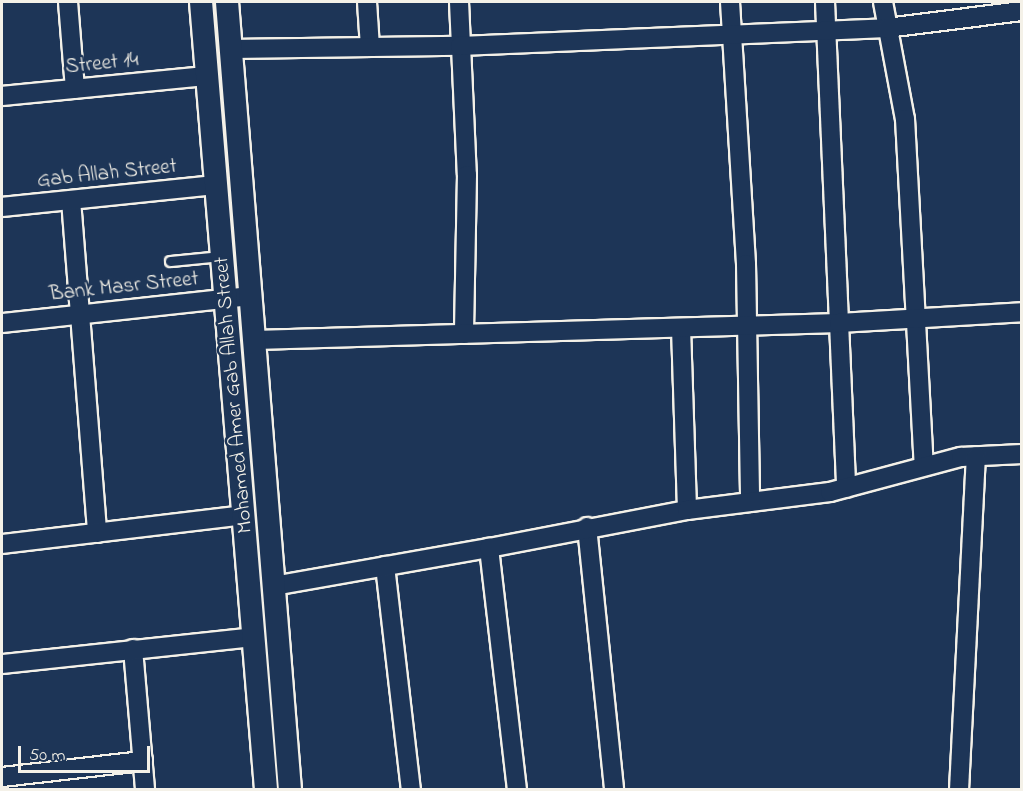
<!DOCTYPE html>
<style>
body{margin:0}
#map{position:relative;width:1023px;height:791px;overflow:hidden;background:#1d3557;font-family:"Indie Flower",sans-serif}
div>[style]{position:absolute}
.roads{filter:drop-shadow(2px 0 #f4f1e8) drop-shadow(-2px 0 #f4f1e8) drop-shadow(0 2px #f4f1e8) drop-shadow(0 -2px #f4f1e8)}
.service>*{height:9px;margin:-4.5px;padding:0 4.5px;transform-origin:4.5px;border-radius:4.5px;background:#1d3557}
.minor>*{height:18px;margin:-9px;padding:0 9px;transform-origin:9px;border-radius:9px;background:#1d3557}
.tertiary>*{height:22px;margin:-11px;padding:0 11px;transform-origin:11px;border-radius:11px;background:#1d3557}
span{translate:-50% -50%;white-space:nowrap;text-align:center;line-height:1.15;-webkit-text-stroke:5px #1d3557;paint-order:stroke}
.street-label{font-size:21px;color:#f4f1e8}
.frame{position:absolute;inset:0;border:3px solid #f4f1e8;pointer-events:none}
.scale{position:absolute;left:18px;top:746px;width:132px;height:27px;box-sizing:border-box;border:3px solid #f4f1e8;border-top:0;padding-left:8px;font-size:18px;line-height:21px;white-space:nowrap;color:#f4f1e8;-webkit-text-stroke:4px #1d3557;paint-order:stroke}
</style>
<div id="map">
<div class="roads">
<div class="service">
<i style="left:170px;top:261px;width:52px;rotate:-5.5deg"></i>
</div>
<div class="minor">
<i style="left:68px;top:2px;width:87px;rotate:85.4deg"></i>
<i style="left:367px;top:2px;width:45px;rotate:86.2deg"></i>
<i style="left:459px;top:2px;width:173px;rotate:87.4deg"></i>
<i style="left:467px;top:175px;width:159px;rotate:91.1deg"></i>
<i style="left:730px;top:2px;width:262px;rotate:86.5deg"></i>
<i style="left:746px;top:264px;width:238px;rotate:89deg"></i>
<i style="left:825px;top:2px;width:486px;rotate:87.5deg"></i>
<i style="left:883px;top:2px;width:119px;rotate:79.4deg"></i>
<i style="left:905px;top:119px;width:347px;rotate:86.9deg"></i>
<i style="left:231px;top:49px;width:229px;rotate:-0.8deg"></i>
<i style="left:460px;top:46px;width:427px;rotate:-2.4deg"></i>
<i style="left:887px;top:28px;width:136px;rotate:-7.2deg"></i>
<i style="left:2px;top:96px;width:206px;rotate:-5.6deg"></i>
<i style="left:71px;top:200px;width:334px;rotate:85.5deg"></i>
<i style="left:2px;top:207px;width:215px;rotate:-5.9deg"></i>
<i style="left:2px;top:323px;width:250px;rotate:-6.2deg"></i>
<i style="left:681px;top:328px;width:182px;rotate:88.1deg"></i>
<i style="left:255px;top:340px;width:584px;rotate:-1.67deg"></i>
<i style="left:839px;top:323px;width:183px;rotate:-3.4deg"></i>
<i style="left:587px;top:527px;width:264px;rotate:84.1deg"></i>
<i style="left:2px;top:544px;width:244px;rotate:-6.8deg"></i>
<i style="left:385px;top:566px;width:226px;rotate:83.4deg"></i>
<i style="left:273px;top:586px;width:219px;rotate:-10deg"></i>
<i style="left:133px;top:649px;width:142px;rotate:85.1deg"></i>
<i style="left:2px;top:664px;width:253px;rotate:-6.1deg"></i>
<i style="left:2px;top:777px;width:142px;rotate:-6.5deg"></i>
<i style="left:517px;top:790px;width:244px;rotate:-96.6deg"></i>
<i style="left:489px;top:548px;width:202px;rotate:-10.9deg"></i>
<i style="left:687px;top:510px;width:144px;rotate:-7.2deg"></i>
<i style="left:830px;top:492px;width:136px;rotate:-15deg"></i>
<i style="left:961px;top:457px;width:61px;rotate:-2.8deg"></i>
<i style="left:959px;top:790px;width:334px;rotate:-87.1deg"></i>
</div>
<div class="tertiary">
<i style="left:201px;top:2px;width:791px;rotate:85.28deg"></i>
<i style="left:227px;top:2px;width:791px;rotate:85.43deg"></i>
</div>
</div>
<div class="street-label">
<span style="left:102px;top:64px;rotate:-6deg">Street 14</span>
<span style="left:107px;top:174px;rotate:-6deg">Gab Allah Street</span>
<span style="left:124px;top:287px;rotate:-6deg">Bank Masr Street</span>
<span style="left:234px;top:395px;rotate:-95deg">Mohamed Amer Gab Allah Street</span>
</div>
<div class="frame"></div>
<div class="scale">50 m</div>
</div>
